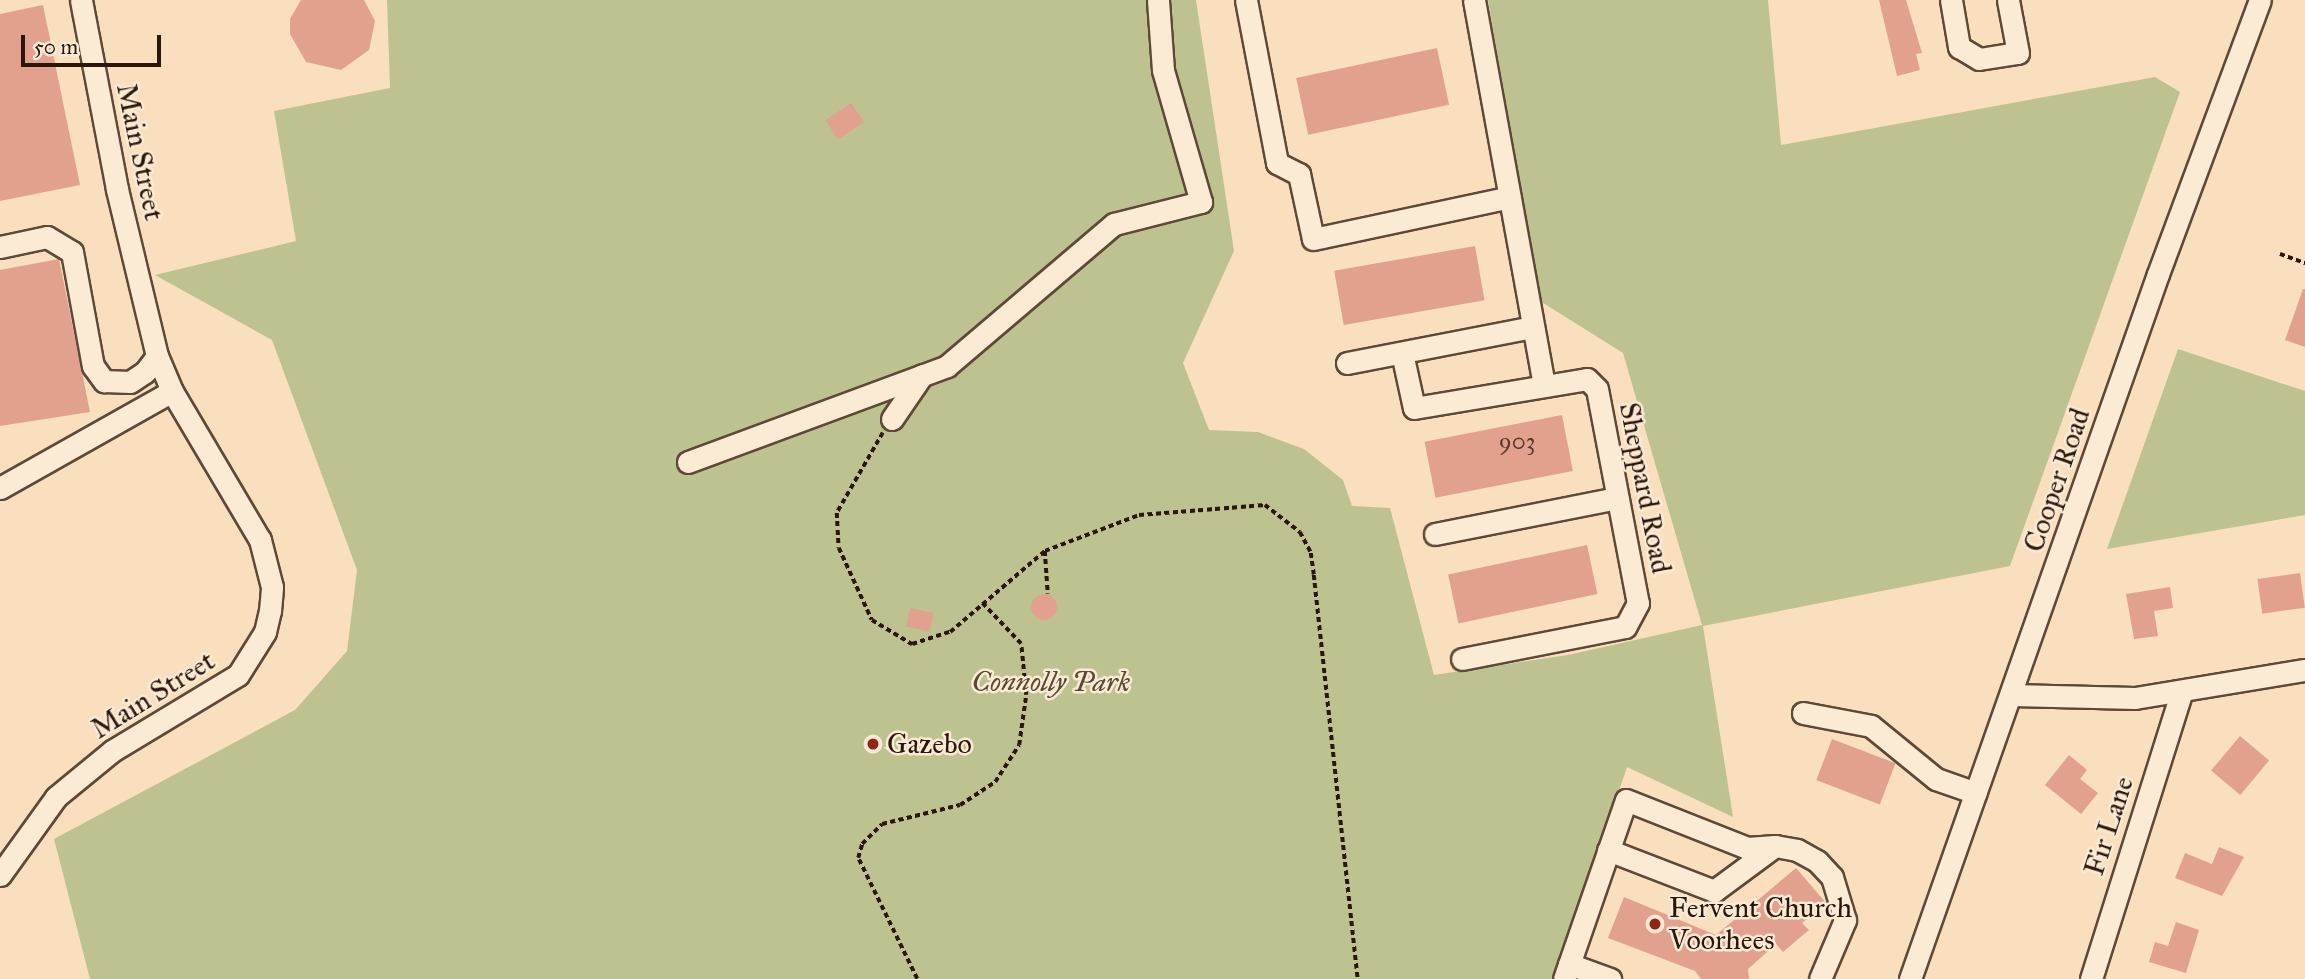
<!DOCTYPE html>
<style>
body{margin:0}
#map{position:relative;width:2305px;height:979px;overflow:hidden;background:#f9dfbd;font-family:"IM FELL Great Primer",serif}
div>[style]{position:absolute}
.green>*{inset:0;background:#bec290}
.building>*{inset:0;background:#e1a18e;transform-origin:0 0}
.round{border-radius:50%}
.path>*{height:3.5px;margin-top:-1.75px;transform-origin:0;background:repeating-linear-gradient(90deg,#2a160a 0 5px,transparent 0 8.5px)}
.roads{filter:drop-shadow(2px 0 #5e4837) drop-shadow(-2px 0 #5e4837) drop-shadow(0 2px #5e4837) drop-shadow(0 -2px #5e4837)}
.minor>*{height:21px;margin:-10.5px;padding:0 10.5px;transform-origin:10.5px;border-radius:10.5px;background:#fbead4}
.dots>*{width:19px;height:19px;translate:-50% -50%;box-sizing:border-box;border:4px solid #fbead4;border-radius:50%}
span{translate:-50% -50%;white-space:nowrap;text-align:center;line-height:1.15;-webkit-text-stroke:5px #fbead4;paint-order:stroke}
.number-label{font-size:24px;color:#58392b}
.number-label span{-webkit-text-stroke-width:0}
.street-label{font-size:28px;color:#2a160a}
.park-label{font-size:28px;color:#564a32;font-style:italic}
.poi-label{font-size:28px;color:#2a160a}
.left{translate:0 -50%;text-align:left}
.scale{position:absolute;left:21px;top:35px;width:140px;height:32px;box-sizing:border-box;border:4px solid #2a160a;border-top:0;padding-left:9px;font-size:21px;line-height:24px;white-space:nowrap;color:#2a160a;-webkit-text-stroke:5px #fbead4;paint-order:stroke}
</style>
<div id="map">
<div class="green">
<i style="clip-path:polygon(387px 0,1196px 0,1234px 251px,1183px 363px,1209px 430px,1258px 432px,1304px 449px,1343px 480px,1352px 506px,1390px 508px,1434px 675px,1568px 655px,1702px 625px,1623px 353px,1540px 301px,1488px 0,1768px 0,1781px 145px,2155px 77px,2180px 92px,2010px 566px,1703px 626px,1733px 817px,1627px 767px,1556px 979px,90px 979px,54px 839px,295px 710px,347px 651px,357px 570px,272px 340px,155px 275px,296px 241px,274px 111px,390px 88px)"></i>
<i style="clip-path:polygon(2178px 349px,2305px 391px,2305px 515px,2107px 549px)"></i>
</div>
<div class="building">
<i style="clip-path:polygon(301px 0,364px 0,375px 21px,369px 50px,341px 70px,306px 62px,290px 34px,290px 19px)"></i>
<i style="clip-path:polygon(1879px 0,1906px 0,1922px 53px,1916px 54px,1920px 70px,1897px 76px)"></i>
<i style="clip-path:polygon(43px 5px,80px 185px,0 201px,0 14px)"></i>
<i style="left:1437px;top:48px;width:58px;height:144px;rotate:78deg"></i>
<i style="left:851px;top:103px;width:23px;height:31px;rotate:56deg"></i>
<i style="left:1475px;top:246px;width:55px;height:143px;rotate:80deg"></i>
<i style="clip-path:polygon(59px 259px,90px 412px,0 426px,0 270px)"></i>
<i style="clip-path:polygon(2303px 289px,2305px 289px,2305px 347px,2285px 340px)"></i>
<i style="left:1562px;top:415px;width:57px;height:140px;rotate:79deg"></i>
<i style="left:1587px;top:545px;width:50px;height:142px;rotate:78deg"></i>
<i style="left:2300px;top:573px;width:35px;height:43px;rotate:82deg"></i>
<i style="clip-path:polygon(2170px 587px,2173px 608px,2154px 611px,2158px 636px,2134px 639px,2126px 594px)"></i>
<i class="round" style="left:1031px;top:594px;width:26px;height:26px"></i>
<i style="left:910px;top:608px;width:24px;height:19px;rotate:12deg"></i>
<i style="left:2240px;top:736px;width:38px;height:45px;rotate:40deg"></i>
<i style="left:1832px;top:739px;width:68px;height:44px;rotate:21deg"></i>
<i style="clip-path:polygon(2069px 755px,2087px 770px,2080px 779px,2098px 793px,2081px 814px,2045px 785px)"></i>
<i style="clip-path:polygon(2219px 847px,2244px 857px,2222px 896px,2175px 878px,2185px 853px,2212px 864px)"></i>
<i style="clip-path:polygon(1796px 868px,1826px 903px,1802px 923px,1809px 930px,1783px 952px,1776px 944px,1748px 969px,1749px 979px,1701px 979px,1695px 971px,1608px 938px,1624px 897px,1716px 935px)"></i>
<i style="clip-path:polygon(2176px 922px,2199px 930px,2186px 973px,2149px 962px,2155px 942px,2168px 946px)"></i>
</div>
<div class="path">
<i style="left:2280px;top:254px;width:27px;rotate:20deg"></i>
<i style="left:883px;top:433px;width:92px;rotate:119.9deg"></i>
<i style="left:837px;top:513px;width:35px;rotate:87deg"></i>
<i style="left:839px;top:548px;width:79px;rotate:65.4deg"></i>
<i style="left:872px;top:620px;width:47px;rotate:31deg"></i>
<i style="left:912px;top:644px;width:40px;rotate:-18deg"></i>
<i style="left:950px;top:632px;width:125px;rotate:-40.5deg"></i>
<i style="left:1045px;top:551px;width:101px;rotate:-21deg"></i>
<i style="left:1139px;top:515px;width:126px;rotate:-4.5deg"></i>
<i style="left:1265px;top:505px;width:44px;rotate:37.6deg"></i>
<i style="left:1300px;top:532px;width:24px;rotate:62deg"></i>
<i style="left:1311px;top:553px;width:22px;rotate:82deg"></i>
<i style="left:1314px;top:575px;width:406px;rotate:83.8deg"></i>
<i style="left:1045px;top:551px;width:43px;rotate:86deg"></i>
<i style="left:917px;top:979px;width:135px;rotate:-116deg"></i>
<i style="left:858px;top:858px;width:15px;rotate:-74deg"></i>
<i style="left:862px;top:844px;width:28px;rotate:-45deg"></i>
<i style="left:882px;top:824px;width:80px;rotate:-13.7deg"></i>
<i style="left:960px;top:805px;width:42px;rotate:-33.3deg"></i>
<i style="left:995px;top:782px;width:44px;rotate:-57deg"></i>
<i style="left:1019px;top:745px;width:50px;rotate:-82deg"></i>
<i style="left:1026px;top:695px;width:51px;rotate:-95.6deg"></i>
<i style="left:1021px;top:644px;width:59px;rotate:-133.6deg"></i>
</div>
<div class="roads">
<div class="minor">
<i style="left:1246px;top:0;width:166px;rotate:79.2deg"></i>
<i style="left:1277px;top:163px;width:25px;rotate:27deg"></i>
<i style="left:1299px;top:174px;width:66px;rotate:77.8deg"></i>
<i style="left:1313px;top:239px;width:201px;rotate:-12deg"></i>
<i style="left:1474px;top:0;width:392px;rotate:79.7deg"></i>
<i style="left:1951px;top:0;width:48px;rotate:80.3deg"></i>
<i style="left:1959px;top:47px;width:23px;rotate:31deg"></i>
<i style="left:1979px;top:59px;width:39px;rotate:-9deg"></i>
<i style="left:2018px;top:53px;width:54px;rotate:-100.7deg"></i>
<i style="left:0;top:247px;width:48px;rotate:-12deg"></i>
<i style="left:47px;top:237px;width:29px;rotate:31deg"></i>
<i style="left:72px;top:252px;width:116px;rotate:79.6deg"></i>
<i style="left:93px;top:366px;width:19px;rotate:54deg"></i>
<i style="left:104px;top:381px;width:26px;rotate:2deg"></i>
<i style="left:130px;top:382px;width:18px;rotate:-34deg"></i>
<i style="left:145px;top:372px;width:20px;rotate:-53deg"></i>
<i style="left:1402px;top:353px;width:56px;rotate:77.7deg"></i>
<i style="left:1414px;top:408px;width:175px;rotate:-9.5deg"></i>
<i style="left:1587px;top:379px;width:14px;rotate:45deg"></i>
<i style="left:1597px;top:389px;width:218px;rotate:79.2deg"></i>
<i style="left:1638px;top:603px;width:27px;rotate:118deg"></i>
<i style="left:1625px;top:627px;width:166px;rotate:168.9deg"></i>
<i style="left:1347px;top:363px;width:189px;rotate:-11deg"></i>
<i style="left:892px;top:419px;width:53px;rotate:-55.7deg"></i>
<i style="left:688px;top:462px;width:276px;rotate:-20.3deg"></i>
<i style="left:947px;top:366px;width:219px;rotate:-40.4deg"></i>
<i style="left:1114px;top:224px;width:90px;rotate:-14.2deg"></i>
<i style="left:1201px;top:202px;width:137px;rotate:-106.1deg"></i>
<i style="left:1163px;top:70px;width:70px;rotate:-94.1deg"></i>
<i style="left:0;top:488px;width:197px;rotate:-29.4deg"></i>
<i style="left:1435px;top:534px;width:186px;rotate:-11.2deg"></i>
<i style="left:2012px;top:695px;width:123px;rotate:1.4deg"></i>
<i style="left:2135px;top:698px;width:172px;rotate:-9.4deg"></i>
<i style="left:1803px;top:713px;width:69px;rotate:10.8deg"></i>
<i style="left:1871px;top:726px;width:84px;rotate:39.2deg"></i>
<i style="left:1936px;top:779px;width:42px;rotate:19.3deg"></i>
<i style="left:1608px;top:850px;width:114px;rotate:21.1deg"></i>
<i style="left:1714px;top:891px;width:76px;rotate:-36.4deg"></i>
<i style="left:0;top:875px;width:96px;rotate:-54.3deg"></i>
<i style="left:56px;top:797px;width:72px;rotate:-39.4deg"></i>
<i style="left:112px;top:751px;width:147px;rotate:-31.1deg"></i>
<i style="left:238px;top:675px;width:51px;rotate:-57.9deg"></i>
<i style="left:265px;top:632px;width:22px;rotate:-77deg"></i>
<i style="left:270px;top:611px;width:24px;rotate:-85deg"></i>
<i style="left:272px;top:587px;width:49px;rotate:-104.3deg"></i>
<i style="left:260px;top:540px;width:173px;rotate:-120.6deg"></i>
<i style="left:172px;top:391px;width:38px;rotate:-113deg"></i>
<i style="left:157px;top:356px;width:172px;rotate:-103.5deg"></i>
<i style="left:117px;top:189px;width:192px;rotate:-100.8deg"></i>
<i style="left:1569px;top:964px;width:44px;rotate:20.1deg"></i>
<i style="left:1564px;top:979px;width:189px;rotate:-70.9deg"></i>
<i style="left:1626px;top:800px;width:130px;rotate:21.6deg"></i>
<i style="left:1747px;top:848px;width:28px;rotate:-4deg"></i>
<i style="left:1775px;top:846px;width:22px;rotate:10deg"></i>
<i style="left:1797px;top:850px;width:23px;rotate:29deg"></i>
<i style="left:1817px;top:861px;width:22px;rotate:47deg"></i>
<i style="left:1832px;top:877px;width:45px;rotate:73.2deg"></i>
<i style="left:1845px;top:920px;width:64px;rotate:113deg"></i>
<i style="left:1910px;top:979px;width:747px;rotate:-70.62deg"></i>
<i style="left:2158px;top:274px;width:292px;rotate:-69.6deg"></i>
<i style="left:2091px;top:979px;width:302px;rotate:-72.5deg"></i>
</div>
</div>
<div class="dots">
<i style="left:873px;top:744px;background:#8f2418"></i>
<i style="left:1655px;top:924px;background:#8f2418"></i>
</div>
<div class="number-label">
<span style="left:1517px;top:442px">903</span>
</div>
<div class="street-label">
<span style="left:140px;top:152px;rotate:78deg">Main Street</span>
<span style="left:2057px;top:480px;rotate:-71deg">Cooper Road</span>
<span style="left:1645px;top:488px;rotate:79deg">Sheppard Road</span>
<span style="left:153px;top:695px;rotate:-32deg">Main Street</span>
<span style="left:2109px;top:826px;rotate:-72deg">Fir Lane</span>
</div>
<div class="park-label">
<span style="left:1051px;top:682px">Connolly Park</span>
</div>
<div class="poi-label">
<span class="left" style="left:887px;top:744px">Gazebo</span>
<span class="left" style="left:1669px;top:924px">Fervent Church<br>Voorhees</span>
</div>
<div class="scale">50 m</div>
</div>
